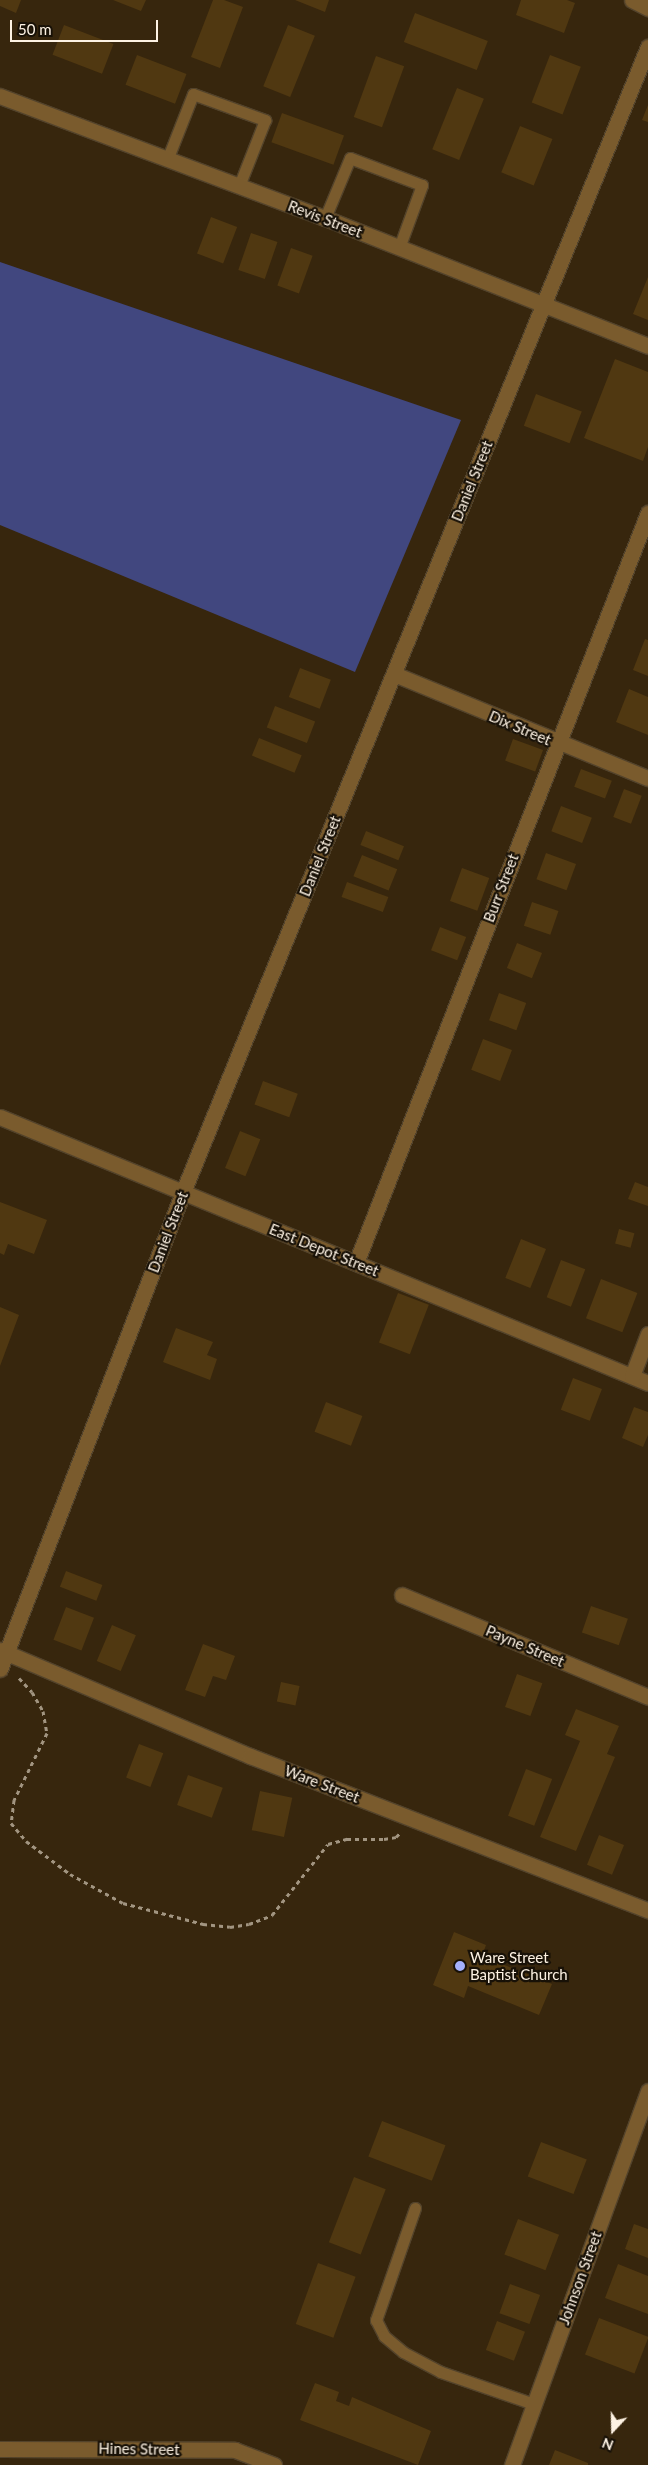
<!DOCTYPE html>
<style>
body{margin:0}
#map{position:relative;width:648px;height:2465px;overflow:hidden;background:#37260d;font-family:Lato,sans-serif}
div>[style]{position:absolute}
.green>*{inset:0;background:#41477f}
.building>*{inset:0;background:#503811;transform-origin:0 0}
.path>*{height:3px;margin-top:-1.5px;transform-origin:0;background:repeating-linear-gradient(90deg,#a29581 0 4px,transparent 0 8px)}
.roads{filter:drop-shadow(1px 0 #53432b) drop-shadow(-1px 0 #53432b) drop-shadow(0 1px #53432b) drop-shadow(0 -1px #53432b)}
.lane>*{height:11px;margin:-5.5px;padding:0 5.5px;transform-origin:5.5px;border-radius:5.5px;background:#7a5b2d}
.street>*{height:15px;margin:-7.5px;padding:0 7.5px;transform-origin:7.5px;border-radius:7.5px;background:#7a5b2d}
.dots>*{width:14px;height:14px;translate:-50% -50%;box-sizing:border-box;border:2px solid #181107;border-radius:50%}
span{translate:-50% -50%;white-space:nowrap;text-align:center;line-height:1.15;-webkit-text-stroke:4.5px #181107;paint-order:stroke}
.street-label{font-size:15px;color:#fdf2e3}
.poi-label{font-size:15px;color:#fdf2e3}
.left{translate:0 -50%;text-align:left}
.north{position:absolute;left:588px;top:2405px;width:50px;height:50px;-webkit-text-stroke:4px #181107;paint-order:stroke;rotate:201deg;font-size:14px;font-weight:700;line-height:20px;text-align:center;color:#fdf2e3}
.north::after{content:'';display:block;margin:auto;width:18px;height:22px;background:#fdf2e3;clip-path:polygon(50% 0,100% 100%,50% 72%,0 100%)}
.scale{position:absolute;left:10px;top:20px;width:148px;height:22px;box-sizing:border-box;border:2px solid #fdf2e3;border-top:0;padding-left:6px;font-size:15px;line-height:18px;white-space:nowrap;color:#fdf2e3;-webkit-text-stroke:4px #181107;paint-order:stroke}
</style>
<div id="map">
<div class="green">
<i style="clip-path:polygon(0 262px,461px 420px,355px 672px,0 525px)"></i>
</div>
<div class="building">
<i style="clip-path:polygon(0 0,21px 0,16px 13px,0 6px)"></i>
<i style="clip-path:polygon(113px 0,146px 0,141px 11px)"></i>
<i style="clip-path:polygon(213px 0,224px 0,243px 7px,220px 68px,191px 57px)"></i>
<i style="clip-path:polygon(295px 0,329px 0,325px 12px)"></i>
<i style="clip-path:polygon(521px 0,567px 0,575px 3px,564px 33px,516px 15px)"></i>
<i style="left:415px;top:13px;width:78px;height:31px;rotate:21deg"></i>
<i style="left:64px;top:25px;width:53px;height:32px;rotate:21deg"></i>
<i style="left:288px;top:25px;width:29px;height:66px;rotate:22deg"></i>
<i style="left:137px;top:55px;width:53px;height:32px;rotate:21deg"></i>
<i style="left:550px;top:55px;width:33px;height:51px;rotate:21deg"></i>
<i style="left:376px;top:56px;width:30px;height:65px;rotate:20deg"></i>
<i style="left:457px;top:88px;width:29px;height:66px;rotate:22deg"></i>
<i style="clip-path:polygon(648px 105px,648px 122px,642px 120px)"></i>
<i style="left:282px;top:113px;width:66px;height:31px;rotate:20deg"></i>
<i style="left:520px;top:126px;width:35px;height:50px;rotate:22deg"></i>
<i style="left:211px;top:217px;width:28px;height:39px;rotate:21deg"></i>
<i style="left:251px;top:233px;width:28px;height:39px;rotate:19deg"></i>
<i style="left:291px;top:248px;width:23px;height:40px;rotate:20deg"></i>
<i style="clip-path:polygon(648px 277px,648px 320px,633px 314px)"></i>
<i style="clip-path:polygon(615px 359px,648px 372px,648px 447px,643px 461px,584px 438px)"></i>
<i style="left:536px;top:394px;width:49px;height:34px;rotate:21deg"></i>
<i style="clip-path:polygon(645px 639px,648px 640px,648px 676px,633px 670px)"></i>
<i style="left:300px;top:668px;width:33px;height:31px;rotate:21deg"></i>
<i style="clip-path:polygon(629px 689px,648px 697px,648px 735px,616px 722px)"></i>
<i style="left:275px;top:706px;width:43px;height:23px;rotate:21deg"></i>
<i style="left:259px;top:738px;width:46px;height:19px;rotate:22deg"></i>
<i style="left:513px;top:739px;width:32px;height:23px;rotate:20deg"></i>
<i style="left:581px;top:769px;width:33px;height:19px;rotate:21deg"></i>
<i style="left:624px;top:789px;width:19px;height:30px;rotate:21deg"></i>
<i style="left:561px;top:806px;width:33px;height:27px;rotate:21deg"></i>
<i style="left:366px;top:831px;width:41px;height:15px;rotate:22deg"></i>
<i style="left:546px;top:853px;width:32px;height:28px;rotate:20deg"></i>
<i style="left:362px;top:855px;width:38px;height:23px;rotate:22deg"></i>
<i style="left:462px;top:868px;width:29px;height:35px;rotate:20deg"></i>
<i style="left:347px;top:882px;width:44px;height:16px;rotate:20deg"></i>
<i style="left:532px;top:902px;width:28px;height:25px;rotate:19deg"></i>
<i style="left:440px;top:927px;width:28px;height:25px;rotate:21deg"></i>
<i style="left:517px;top:943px;width:27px;height:27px;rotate:22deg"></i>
<i style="left:499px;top:993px;width:29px;height:29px;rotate:20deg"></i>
<i style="left:483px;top:1039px;width:31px;height:33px;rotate:21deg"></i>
<i style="left:263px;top:1081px;width:37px;height:25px;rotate:20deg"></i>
<i style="left:240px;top:1131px;width:22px;height:40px;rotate:22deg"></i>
<i style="clip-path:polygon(635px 1182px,648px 1187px,648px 1206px,628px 1199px)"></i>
<i style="clip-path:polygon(0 1202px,47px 1220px,34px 1254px,8px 1244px,4px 1255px,0 1253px)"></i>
<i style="left:619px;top:1229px;width:16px;height:15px;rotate:15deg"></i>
<i style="left:521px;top:1239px;width:27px;height:42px;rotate:22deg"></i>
<i style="left:561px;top:1260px;width:26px;height:40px;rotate:21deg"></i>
<i style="left:601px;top:1279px;width:39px;height:42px;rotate:21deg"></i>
<i style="left:398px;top:1293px;width:33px;height:53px;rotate:21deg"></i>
<i style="clip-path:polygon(0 1307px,19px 1315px,0 1366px)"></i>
<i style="clip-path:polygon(176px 1328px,213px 1342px,207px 1355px,217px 1359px,210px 1380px,163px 1362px)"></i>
<i style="left:573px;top:1378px;width:31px;height:34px;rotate:21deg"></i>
<i style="left:326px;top:1402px;width:39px;height:32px;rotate:21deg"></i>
<i style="clip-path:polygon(634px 1407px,648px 1412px,648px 1435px,643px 1447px,622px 1438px)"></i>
<i style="left:66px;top:1571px;width:39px;height:17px;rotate:21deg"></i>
<i style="left:591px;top:1606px;width:39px;height:28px;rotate:19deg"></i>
<i style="left:66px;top:1607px;width:30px;height:35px;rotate:21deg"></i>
<i style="left:112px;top:1625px;width:26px;height:39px;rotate:23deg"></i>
<i style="clip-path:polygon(203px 1644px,235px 1656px,226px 1680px,213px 1676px,205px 1697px,185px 1690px)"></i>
<i style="left:517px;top:1674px;width:27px;height:35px;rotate:20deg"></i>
<i style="left:281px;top:1682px;width:19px;height:20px;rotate:12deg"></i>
<i style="clip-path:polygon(576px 1709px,619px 1726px,607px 1754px,615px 1757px,576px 1851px,540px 1837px,580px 1741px,565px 1735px)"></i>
<i style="left:139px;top:1744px;width:26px;height:36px;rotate:21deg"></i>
<i style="left:526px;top:1769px;width:28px;height:50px;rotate:21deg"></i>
<i style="left:188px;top:1775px;width:37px;height:32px;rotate:20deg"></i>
<i style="left:260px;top:1791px;width:33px;height:40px;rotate:12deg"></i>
<i style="left:599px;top:1835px;width:27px;height:32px;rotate:22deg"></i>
<i style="clip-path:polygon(454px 1932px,486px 1945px,482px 1956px,552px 1984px,539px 2015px,468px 1986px,464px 1998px,433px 1985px)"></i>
<i style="left:382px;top:2121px;width:68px;height:38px;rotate:21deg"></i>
<i style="left:541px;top:2142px;width:49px;height:37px;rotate:21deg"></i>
<i style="left:354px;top:2177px;width:34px;height:70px;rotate:21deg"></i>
<i style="left:518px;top:2219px;width:44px;height:38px;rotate:21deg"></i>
<i style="clip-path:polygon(634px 2224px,648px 2229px,648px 2258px,625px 2249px)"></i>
<i style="left:318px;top:2263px;width:40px;height:65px;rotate:20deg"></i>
<i style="clip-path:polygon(618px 2264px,648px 2276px,648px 2314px,605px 2298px)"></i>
<i style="left:510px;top:2284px;width:32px;height:31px;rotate:20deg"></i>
<i style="left:599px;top:2318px;width:53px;height:39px;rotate:21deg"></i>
<i style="left:497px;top:2321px;width:30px;height:31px;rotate:21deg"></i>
<i style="clip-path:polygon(315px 2383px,339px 2392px,336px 2401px,349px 2406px,352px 2397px,431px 2431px,418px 2465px,300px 2420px)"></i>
<i style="clip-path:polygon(555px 2450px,588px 2463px,588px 2465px,549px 2465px)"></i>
</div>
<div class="path">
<i style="left:19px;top:1678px;width:19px;rotate:47deg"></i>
<i style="left:32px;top:1692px;width:22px;rotate:60deg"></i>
<i style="left:43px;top:1711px;width:22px;rotate:80deg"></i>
<i style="left:47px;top:1733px;width:75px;rotate:116.2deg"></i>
<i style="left:14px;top:1800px;width:23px;rotate:97deg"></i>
<i style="left:11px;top:1823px;width:23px;rotate:50deg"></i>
<i style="left:26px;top:1841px;width:55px;rotate:36.9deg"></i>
<i style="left:70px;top:1874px;width:60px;rotate:28.7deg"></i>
<i style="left:123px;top:1903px;width:83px;rotate:14.7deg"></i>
<i style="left:203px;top:1924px;width:27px;rotate:6deg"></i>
<i style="left:230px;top:1927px;width:19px;rotate:-9deg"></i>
<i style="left:249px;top:1924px;width:25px;rotate:-21deg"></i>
<i style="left:272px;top:1915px;width:90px;rotate:-51.7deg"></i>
<i style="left:328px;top:1844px;width:20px;rotate:-15deg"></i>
<i style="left:347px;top:1839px;width:37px"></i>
<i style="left:384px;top:1839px;width:12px;rotate:-9deg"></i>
<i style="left:396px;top:1837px;width:7px;rotate:-45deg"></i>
</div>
<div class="roads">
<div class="lane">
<i style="left:167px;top:160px;width:71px;rotate:-68.5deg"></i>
<i style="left:193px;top:94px;width:77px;rotate:19.9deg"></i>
<i style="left:265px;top:120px;width:71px;rotate:111.5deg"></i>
<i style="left:325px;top:218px;width:65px;rotate:-67.4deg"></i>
<i style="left:350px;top:158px;width:77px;rotate:20.6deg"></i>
<i style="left:422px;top:185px;width:67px;rotate:110.1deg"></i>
<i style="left:415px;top:2208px;width:119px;rotate:109.2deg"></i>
<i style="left:376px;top:2320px;width:18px;rotate:63deg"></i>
<i style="left:384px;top:2336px;width:25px;rotate:40deg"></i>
<i style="left:403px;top:2352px;width:43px;rotate:27.8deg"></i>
<i style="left:441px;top:2372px;width:98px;rotate:19deg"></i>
</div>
<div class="street">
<i style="left:632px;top:0;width:18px;rotate:27deg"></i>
<i style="left:0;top:96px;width:347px;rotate:20.6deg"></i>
<i style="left:325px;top:218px;width:347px;rotate:21.6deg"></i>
<i style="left:394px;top:674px;width:274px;rotate:22.3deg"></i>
<i style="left:0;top:1117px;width:700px;rotate:22.32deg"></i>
<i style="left:356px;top:1263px;width:805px;rotate:-68.73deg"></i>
<i style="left:632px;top:1376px;width:45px;rotate:-69.1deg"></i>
<i style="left:402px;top:1595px;width:266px;rotate:22.5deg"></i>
<i style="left:0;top:1650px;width:272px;rotate:23deg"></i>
<i style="left:250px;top:1756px;width:427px;rotate:21.2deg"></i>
<i style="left:0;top:1669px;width:511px;rotate:-69.01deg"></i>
<i style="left:183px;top:1192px;width:1236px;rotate:-67.9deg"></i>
<i style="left:0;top:2449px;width:235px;rotate:0.2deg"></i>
<i style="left:235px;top:2450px;width:42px;rotate:21deg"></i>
<i style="left:512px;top:2465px;width:398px;rotate:-70deg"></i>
</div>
</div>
<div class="dots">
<i style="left:460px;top:1966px;background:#a5b1fc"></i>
</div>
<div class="street-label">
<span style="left:325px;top:219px;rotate:21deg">Revis Street</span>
<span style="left:472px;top:481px;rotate:-68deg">Daniel Street</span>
<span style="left:520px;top:728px;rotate:23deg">Dix Street</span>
<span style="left:320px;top:856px;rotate:-68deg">Daniel Street</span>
<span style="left:501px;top:888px;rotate:-69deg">Burr Street</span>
<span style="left:168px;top:1232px;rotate:-69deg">Daniel Street</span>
<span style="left:324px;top:1250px;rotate:22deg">East Depot Street</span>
<span style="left:525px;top:1646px;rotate:23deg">Payne Street</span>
<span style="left:322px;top:1784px;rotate:21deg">Ware Street</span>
<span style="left:580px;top:2278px;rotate:-70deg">Johnson Street</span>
<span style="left:139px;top:2449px;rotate:1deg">Hines Street</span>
</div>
<div class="poi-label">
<span class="left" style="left:470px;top:1966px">Ware Street<br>Baptist Church</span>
</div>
<div class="north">N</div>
<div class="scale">50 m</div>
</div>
